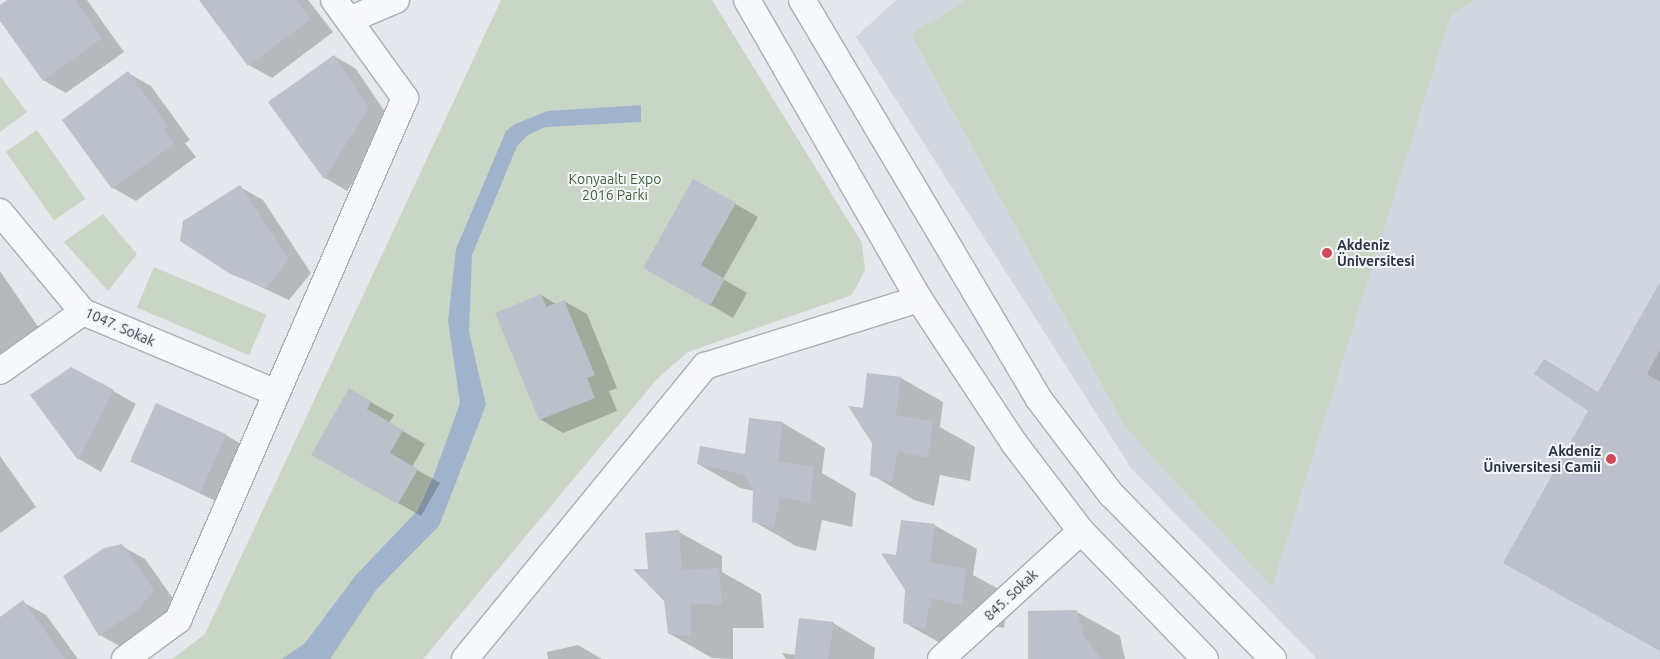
<!DOCTYPE html>
<meta charset="utf-8">
<style>
body{margin:0}
#map{position:relative;width:1660px;height:659px;overflow:hidden;background:#e4e7ec;font-family:Ubuntu,sans-serif}
div>[style]{position:absolute}
.built>*{inset:0;background:#d2d6de}
.green>*{inset:0;background:#c9d6c5;transform-origin:0 0}
.water>*{inset:0;background:#9fb4cc}
.shadow>*{inset:0;background:#0003}
.building>*{inset:0;background:#bbc0ca;transform-origin:0 0}
.roads{filter:drop-shadow(1px 0 #a9aeb7) drop-shadow(-1px 0 #a9aeb7) drop-shadow(0 1px #a9aeb7) drop-shadow(0 -1px #a9aeb7)}
.minor>*{height:26px;margin:-13px;padding:0 13px;transform-origin:13px;border-radius:13px;background:#f7f8fa}
.dots>*{width:14px;height:14px;translate:-50% -50%;box-sizing:border-box;border:2px solid #f4f6f9;border-radius:50%}
span{translate:-50% -50%;white-space:nowrap;text-align:center;line-height:1.15;-webkit-text-stroke:4px #f4f6f9;paint-order:stroke}
.park-label{font-size:14px;color:#3f6138}
.poi-label{font-size:14px;color:#2b3445;font-weight:700}
.left{translate:0 -50%;text-align:left}
.right{translate:-100% -50%;text-align:right}
.street-label{font-size:14px;color:#2b3445}
</style>
<div id="map">
<div class="built">
<i style="clip-path:polygon(896px 0,1660px 0,1660px 659px,1317px 659px,1131px 468px,856px 37px)"></i>
</div>
<div class="green">
<i style="clip-path:polygon(501px 0,712px 0,862px 243px,865px 270px,852px 295px,688px 352px,658px 378px,423px 659px,172px 659px,205px 634px)"></i>
<i style="clip-path:polygon(967px 0,1475px 0,1450px 17px,1272px 587px,1125px 427px,911px 34px)"></i>
<i style="clip-path:polygon(0 76px,27px 112px,0 132px)"></i>
<i style="left:37px;top:130px;width:84px;height:38px;rotate:55deg"></i>
<i style="clip-path:polygon(103px 214px,137px 254px,108px 291px,64px 242px)"></i>
<i style="left:154px;top:267px;width:122px;height:44px;rotate:23deg"></i>
</div>
<div class="water">
<i style="clip-path:polygon(641px 105px,641px 122px,545px 127px,528px 135px,517px 146px,472px 255px,469px 332px,486px 405px,439px 526px,376px 590px,330px 659px,282px 659px,305px 643px,356px 575px,418px 510px,434px 475px,460px 403px,448px 321px,456px 249px,506px 131px,515px 124px,548px 111px)"></i>
</div>
<div class="shadow">
<i style="clip-path:polygon(10px 0,87px 0,124px 52px,66px 93px,43px 80px,0 19px,0 7px)"></i>
<i style="clip-path:polygon(202px 0,308px 0,333px 32px,272px 78px,249px 65px)"></i>
<i style="clip-path:polygon(334px 56px,356px 69px,392px 122px,347px 191px,325px 178px)"></i>
<i style="clip-path:polygon(128px 73px,151px 86px,190px 140px,185px 143px,196px 157px,136px 201px,113px 188px)"></i>
<i style="clip-path:polygon(694px 180px,758px 217px,723px 279px,747px 293px,733px 318px,645px 267px)"></i>
<i style="clip-path:polygon(240px 187px,263px 200px,311px 273px,289px 300px,231px 273px)"></i>
<i style="clip-path:polygon(0 271px,41px 331px,0 359px)"></i>
<i style="clip-path:polygon(1660px 284px,1660px 650px,1590px 411px,1545px 360px,1599px 393px)"></i>
<i style="clip-path:polygon(541px 295px,556px 304px,564px 301px,587px 314px,617px 388px,609px 391px,617px 411px,563px 433px,540px 419px)"></i>
<i style="clip-path:polygon(868px 374px,901px 378px,943px 402px,940px 427px,975px 447px,970px 481px,940px 475px,934px 506px,914px 500px,872px 475px,873px 442px,864px 410px)"></i>
<i style="clip-path:polygon(349px 390px,394px 415px,389px 423px,425px 444px,412px 467px,440px 483px,421px 516px,312px 454px)"></i>
<i style="clip-path:polygon(113px 391px,136px 404px,101px 472px,79px 459px,32px 395px)"></i>
<i style="clip-path:polygon(750px 419px,783px 423px,825px 448px,822px 473px,856px 493px,852px 527px,822px 520px,816px 551px,796px 546px,753px 521px,755px 491px,740px 488px,698px 464px,746px 455px)"></i>
<i style="clip-path:polygon(226px 435px,248px 448px,224px 505px,132px 461px)"></i>
<i style="clip-path:polygon(0 456px,36px 507px,0 533px)"></i>
<i style="clip-path:polygon(934px 525px,977px 549px,973px 575px,1008px 594px,1004px 628px,974px 622px,968px 653px,947px 647px,905px 623px,907px 589px,897px 557px)"></i>
<i style="clip-path:polygon(679px 532px,722px 556px,722px 572px,761px 594px,764px 628px,733px 628px,733px 659px,712px 658px,670px 634px,665px 601px,649px 570px,647px 534px)"></i>
<i style="clip-path:polygon(122px 546px,145px 559px,177px 604px,123px 648px,100px 635px)"></i>
<i style="clip-path:polygon(23px 602px,46px 615px,78px 659px,0 659px,0 618px)"></i>
<i style="clip-path:polygon(1077px 612px,1120px 636px,1125px 659px,1030px 659px)"></i>
<i style="clip-path:polygon(833px 623px,875px 648px,874px 659px,786px 659px,782px 653px,796px 655px)"></i>
<i style="clip-path:polygon(578px 645px,602px 659px,548px 659px,547px 652px)"></i>
</div>
<div class="building">
<i style="clip-path:polygon(7px 0,75px 0,102px 38px,43px 81px,0 21px,0 5px)"></i>
<i style="clip-path:polygon(199px 0,296px 0,311px 19px,248px 66px)"></i>
<i style="clip-path:polygon(334px 55px,369px 108px,324px 179px,268px 102px)"></i>
<i style="clip-path:polygon(128px 71px,168px 126px,163px 130px,174px 144px,112px 189px,62px 120px)"></i>
<i style="clip-path:polygon(693px 179px,736px 203px,701px 265px,725px 279px,710px 306px,643px 268px)"></i>
<i style="clip-path:polygon(240px 185px,289px 259px,266px 288px,230px 274px,180px 241px,183px 221px)"></i>
<i style="clip-path:polygon(1660px 282px,1660px 350px,1647px 374px,1660px 382px,1660px 651px,1503px 563px,1588px 411px,1534px 374px,1544px 359px,1598px 392px)"></i>
<i style="clip-path:polygon(541px 294px,546px 307px,564px 300px,595px 375px,587px 378px,595px 398px,539px 420px,495px 313px)"></i>
<i style="clip-path:polygon(71px 367px,114px 390px,78px 460px,30px 395px)"></i>
<i style="clip-path:polygon(867px 373px,901px 377px,896px 415px,933px 421px,928px 458px,898px 451px,892px 482px,870px 476px,872px 443px,848px 406px,863px 408px)"></i>
<i style="clip-path:polygon(349px 388px,371px 401px,367px 409px,403px 430px,390px 453px,418px 469px,398px 504px,311px 455px)"></i>
<i style="left:156px;top:403px;width:77px;height:64px;rotate:24deg"></i>
<i style="clip-path:polygon(749px 418px,783px 422px,778px 461px,814px 467px,810px 503px,780px 497px,774px 528px,752px 522px,753px 489px,744px 475px,697px 464px,700px 446px,745px 454px)"></i>
<i style="clip-path:polygon(901px 520px,935px 524px,930px 562px,966px 569px,962px 605px,931px 598px,925px 629px,903px 623px,905px 590px,881px 553px,896px 555px)"></i>
<i style="clip-path:polygon(679px 530px,682px 570px,719px 568px,722px 605px,691px 604px,691px 636px,668px 634px,664px 601px,633px 569px,648px 569px,645px 533px)"></i>
<i style="clip-path:polygon(122px 544px,154px 590px,140px 608px,99px 636px,63px 576px,104px 548px)"></i>
<i style="clip-path:polygon(23px 600px,65px 659px,0 659px,0 617px)"></i>
<i style="clip-path:polygon(1077px 610px,1084px 636px,1101px 659px,1028px 659px,1028px 611px)"></i>
<i style="clip-path:polygon(799px 618px,834px 622px,828px 659px,794px 659px)"></i>
</div>
<div class="roads">
<div class="minor">
<i style="left:747px;top:0;width:345px;rotate:60.1deg"></i>
<i style="left:919px;top:299px;width:173px;rotate:56.6deg"></i>
<i style="left:1014px;top:443px;width:111px;rotate:52.7deg"></i>
<i style="left:1081px;top:531px;width:178px;rotate:45.9deg"></i>
<i style="left:802px;top:0;width:463px;rotate:59.3deg"></i>
<i style="left:1038px;top:398px;width:121px;rotate:52.8deg"></i>
<i style="left:1111px;top:494px;width:231px;rotate:45.5deg"></i>
<i style="left:349px;top:20px;width:51px;rotate:-23.1deg"></i>
<i style="left:0;top:212px;width:130px;rotate:50.3deg"></i>
<i style="left:83px;top:312px;width:210px;rotate:22.7deg"></i>
<i style="left:0;top:371px;width:102px;rotate:-35.4deg"></i>
<i style="left:125px;top:659px;width:66px;rotate:-36.3deg"></i>
<i style="left:178px;top:620px;width:569px;rotate:-66.5deg"></i>
<i style="left:405px;top:98px;width:121px;rotate:-125.9deg"></i>
<i style="left:465px;top:659px;width:379px;rotate:-50.7deg"></i>
<i style="left:705px;top:366px;width:224px;rotate:-17.4deg"></i>
<i style="left:941px;top:659px;width:190px;rotate:-42.4deg"></i>
</div>
</div>
<div class="dots">
<i style="left:1327px;top:253px;background:#d1495b"></i>
<i style="left:1611px;top:459px;background:#d1495b"></i>
</div>
<div class="park-label">
<span style="left:615px;top:187px">Konyaaltı Expo<br>2016 Parkı</span>
</div>
<div class="poi-label">
<span class="left" style="left:1337px;top:253px">Akdeniz<br>Üniversitesi</span>
<span class="right" style="left:1601px;top:459px">Akdeniz<br>Üniversitesi Camii</span>
</div>
<div class="street-label">
<span style="left:120px;top:327px;rotate:24deg">1047. Sokak</span>
<span style="left:1011px;top:595px;rotate:-43deg">845. Sokak</span>
</div>
</div>
